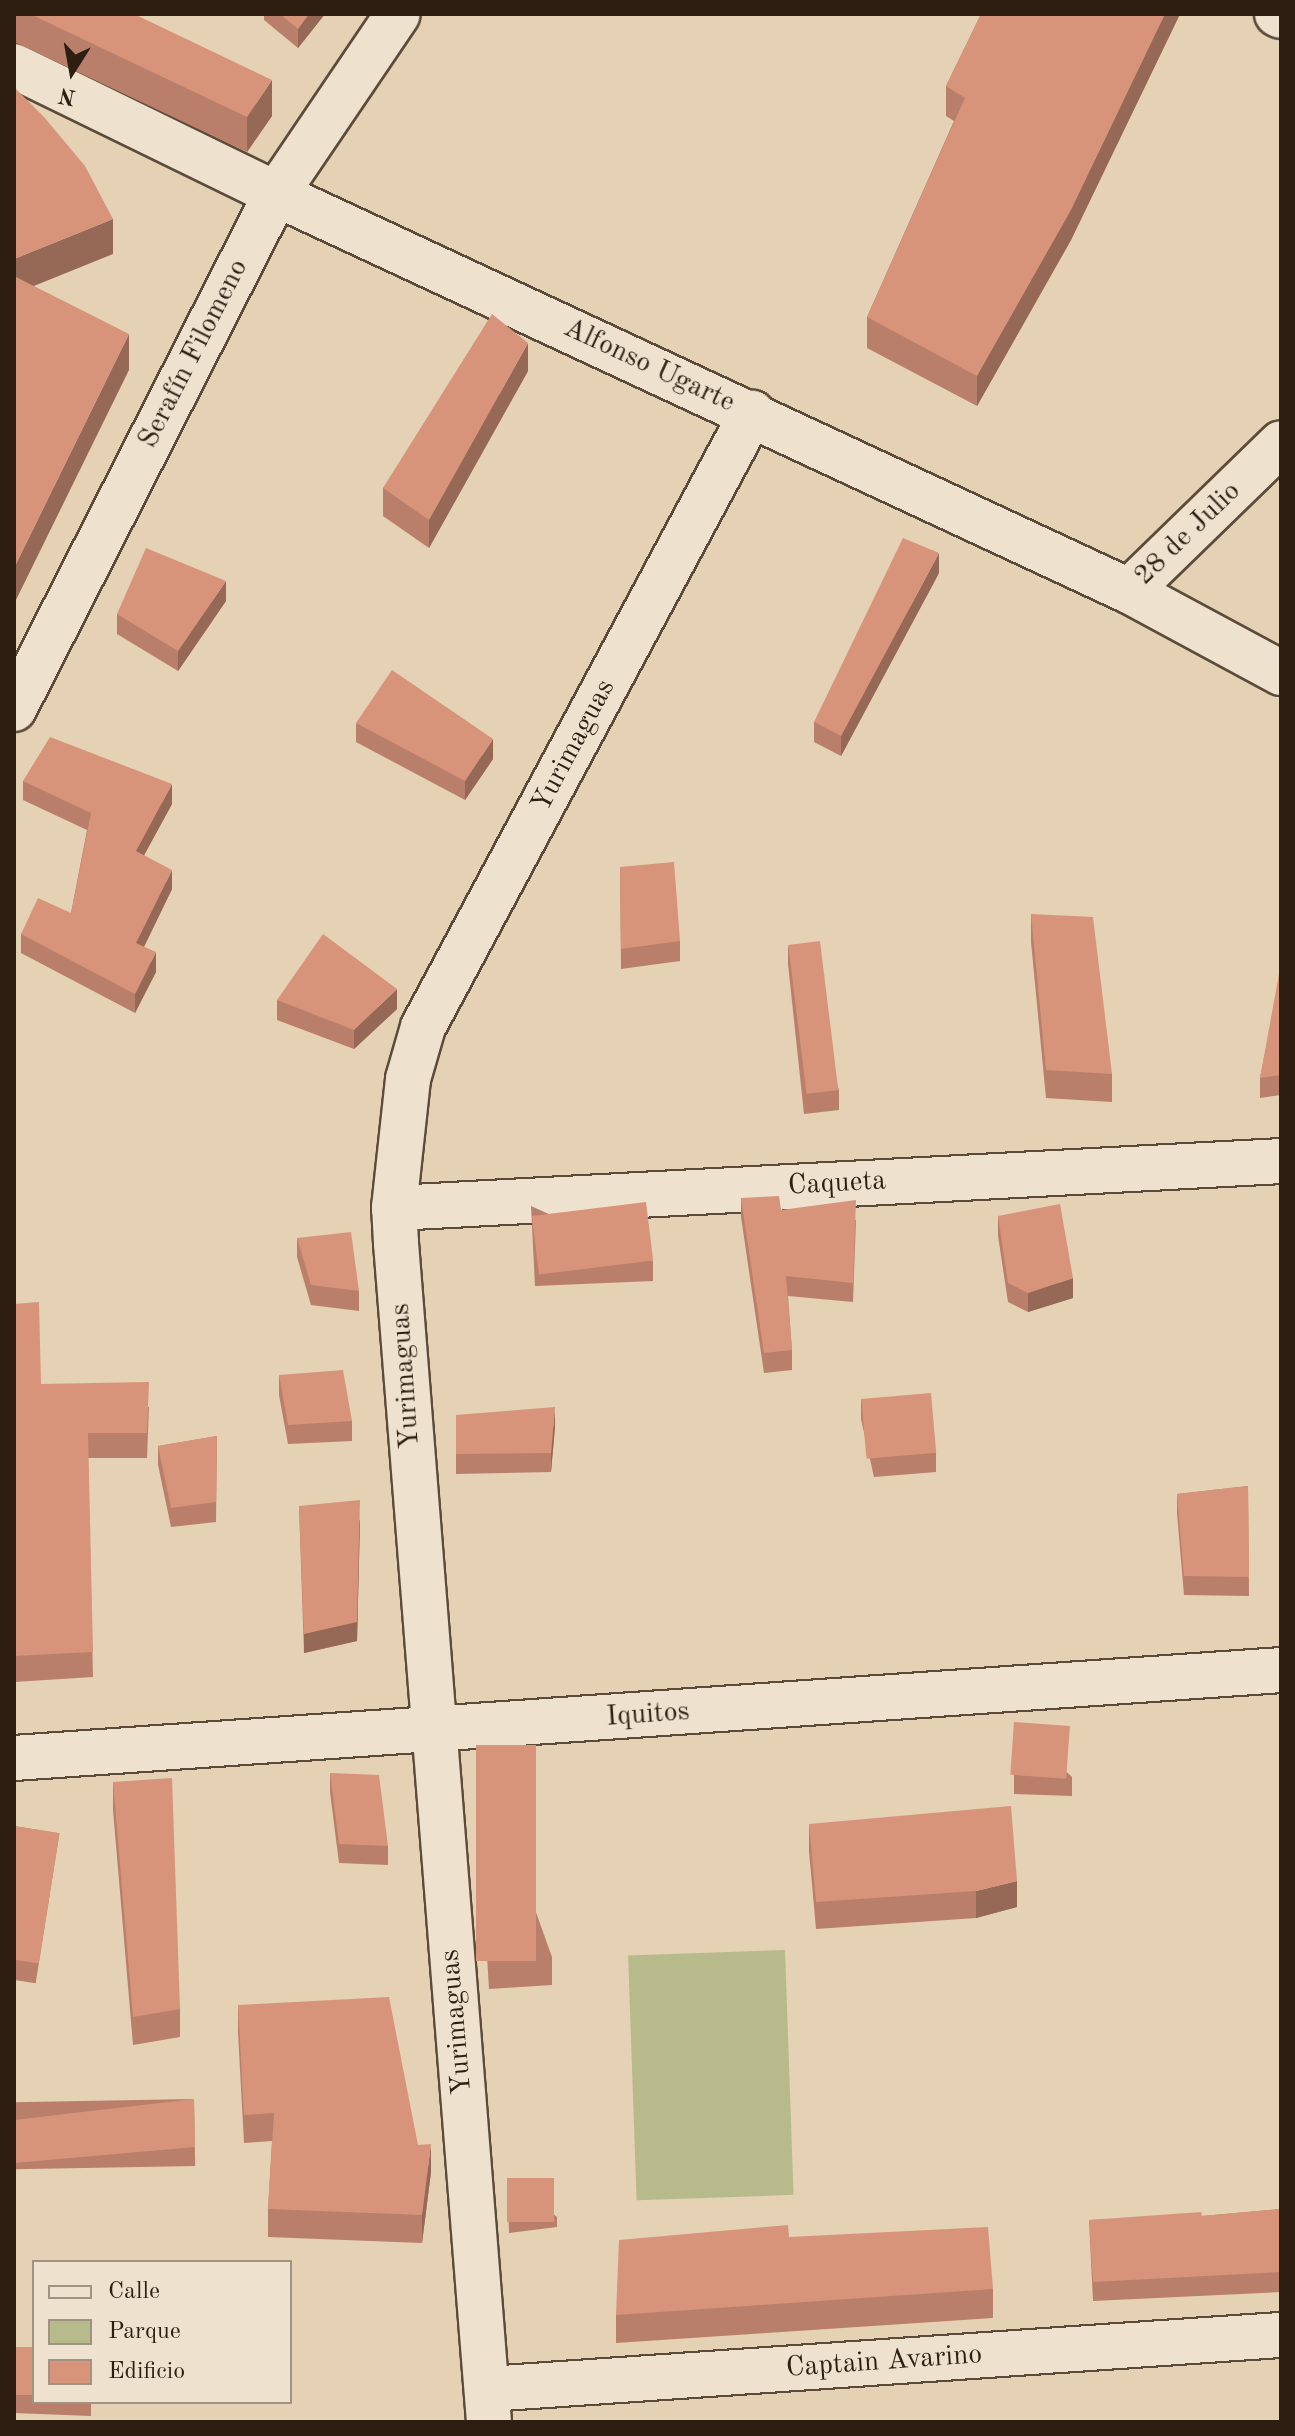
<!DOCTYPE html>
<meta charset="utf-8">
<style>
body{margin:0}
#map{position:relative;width:1295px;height:2436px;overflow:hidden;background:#e5d1b4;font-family:"Old Standard TT",serif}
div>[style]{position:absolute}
.green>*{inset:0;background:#b7ba8b;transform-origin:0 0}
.roads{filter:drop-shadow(2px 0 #5c4b3a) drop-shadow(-2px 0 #5c4b3a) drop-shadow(0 2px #5c4b3a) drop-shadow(0 -2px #5c4b3a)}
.minor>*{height:44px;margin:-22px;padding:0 22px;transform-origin:22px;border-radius:22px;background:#eee1ce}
.tertiary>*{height:44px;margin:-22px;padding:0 22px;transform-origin:22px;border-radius:22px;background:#eee1ce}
.wall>*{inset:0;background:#b97f6a;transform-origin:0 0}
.shaded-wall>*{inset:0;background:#966856}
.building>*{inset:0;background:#d7947b;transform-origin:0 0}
span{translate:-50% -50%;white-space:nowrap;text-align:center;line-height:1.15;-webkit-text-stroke:6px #eee1ce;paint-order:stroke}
.street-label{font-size:28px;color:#2e1e12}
.frame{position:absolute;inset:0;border:16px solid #2e1e12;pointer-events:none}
.legend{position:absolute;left:32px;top:2260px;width:260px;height:144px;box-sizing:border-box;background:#eee1ce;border:2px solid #a19383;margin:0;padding:10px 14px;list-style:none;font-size:24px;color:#2e1e12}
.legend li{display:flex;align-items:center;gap:16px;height:40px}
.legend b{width:40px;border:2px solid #a19383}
.north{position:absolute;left:32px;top:32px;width:80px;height:80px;-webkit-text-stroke:6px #eee1ce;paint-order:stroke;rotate:191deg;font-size:22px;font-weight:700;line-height:32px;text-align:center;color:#2e1e12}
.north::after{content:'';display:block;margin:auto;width:28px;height:36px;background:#2e1e12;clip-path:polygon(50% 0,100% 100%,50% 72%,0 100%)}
</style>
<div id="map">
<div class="green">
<i style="left:785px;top:1950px;width:245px;height:157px;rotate:88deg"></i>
</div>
<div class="roads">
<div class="minor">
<i style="left:14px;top:66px;width:292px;rotate:26deg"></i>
<i style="left:276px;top:194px;width:941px;rotate:24.96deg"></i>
<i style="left:1129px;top:591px;width:173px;rotate:28.3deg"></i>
<i style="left:1129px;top:591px;width:212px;rotate:-44.2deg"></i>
<i style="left:14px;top:709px;width:578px;rotate:-63.04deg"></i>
<i style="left:276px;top:194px;width:217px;rotate:-55.9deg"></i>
<i style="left:394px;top:1208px;width:888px;rotate:-3.03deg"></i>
<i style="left:488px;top:2389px;width:795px;rotate:-3.9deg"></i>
<i style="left:489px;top:2422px;width:1183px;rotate:-94.51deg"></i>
<i style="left:396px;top:1243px;width:35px;rotate:-93deg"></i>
<i style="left:394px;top:1208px;width:130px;rotate:-83.8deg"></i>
<i style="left:408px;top:1079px;width:54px;rotate:-73.9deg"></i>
<i style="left:423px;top:1027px;width:697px;rotate:-61.82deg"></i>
</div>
<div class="tertiary">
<i style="left:1277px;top:14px;width:4px;rotate:27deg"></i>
<i style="left:14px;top:1758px;width:1270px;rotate:-3.97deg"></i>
</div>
</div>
<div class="wall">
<i style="clip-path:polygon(14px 14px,134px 14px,272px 116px,247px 152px,14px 42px)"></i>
<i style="clip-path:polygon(264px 14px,325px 14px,298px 48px,264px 20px)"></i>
<i style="clip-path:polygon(981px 14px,1180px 14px,1071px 240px,977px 406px,867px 348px,867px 317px,954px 121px,946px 116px,946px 86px)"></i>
<i style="clip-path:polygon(528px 371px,429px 548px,383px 516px,383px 488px)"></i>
<i style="clip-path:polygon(939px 573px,841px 756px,814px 742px,814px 722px)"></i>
<i style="clip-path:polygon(226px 601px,178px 671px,117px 634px,117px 614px)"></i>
<i style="clip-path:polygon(356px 723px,493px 759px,465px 800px,356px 742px)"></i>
<i style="clip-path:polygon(23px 781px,172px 804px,144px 855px,172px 889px,144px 947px,156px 972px,135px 1013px,21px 953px,21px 934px,71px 913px,87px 830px,23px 800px)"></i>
<i style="clip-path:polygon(620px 867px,680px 941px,680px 961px,621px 969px)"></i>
<i style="clip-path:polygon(1031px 914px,1112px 1074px,1112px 1102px,1046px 1098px,1031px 942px)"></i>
<i style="clip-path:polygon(788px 945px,839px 1090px,839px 1110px,804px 1114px,788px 964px)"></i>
<i style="clip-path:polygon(1281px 975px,1281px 1095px,1260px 1098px,1260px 1078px)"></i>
<i style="clip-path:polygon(277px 1000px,397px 1009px,354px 1049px,277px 1020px)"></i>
<i style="clip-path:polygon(741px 1198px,781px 1210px,856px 1220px,853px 1302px,788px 1296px,792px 1350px,792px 1370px,764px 1373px,741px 1217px)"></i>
<i style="clip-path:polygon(531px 1206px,653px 1261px,653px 1281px,535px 1286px)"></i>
<i style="clip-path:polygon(998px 1216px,1073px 1298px,1028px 1312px,1008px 1302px,998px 1236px)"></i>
<i style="clip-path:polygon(297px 1238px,359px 1291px,359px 1311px,311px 1305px,297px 1257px)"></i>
<i style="clip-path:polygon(14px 1304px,41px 1384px,149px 1407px,147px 1458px,88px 1458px,93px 1677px,14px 1682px)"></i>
<i style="clip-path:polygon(279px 1375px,352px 1421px,352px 1441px,288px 1444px,279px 1395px)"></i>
<i style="clip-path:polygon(861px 1399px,936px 1453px,936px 1472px,874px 1477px,861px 1419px)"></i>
<i style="clip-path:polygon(456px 1415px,555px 1427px,551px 1472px,456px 1474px)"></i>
<i style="clip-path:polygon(217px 1436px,216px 1522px,171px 1527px,158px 1465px,158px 1446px)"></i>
<i style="clip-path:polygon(1248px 1486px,1249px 1596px,1184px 1595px,1177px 1513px,1177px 1494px)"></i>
<i style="clip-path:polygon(299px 1506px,360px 1520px,357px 1641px,304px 1653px)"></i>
<i style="clip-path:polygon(1014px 1722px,1072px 1777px,1072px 1796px,1014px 1794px)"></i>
<i style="clip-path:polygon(476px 1745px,552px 1957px,552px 1985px,489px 1989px,476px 1773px)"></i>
<i style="clip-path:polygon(330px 1773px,388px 1846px,388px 1865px,339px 1863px,330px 1792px)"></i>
<i style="clip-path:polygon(113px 1782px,180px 2009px,180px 2037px,133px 2045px,113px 1810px)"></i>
<i style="clip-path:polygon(809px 1824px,1017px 1907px,976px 1918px,816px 1929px,809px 1851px)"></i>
<i style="left:14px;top:1826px;width:46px;height:152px;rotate:9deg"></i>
<i style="clip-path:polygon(238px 2005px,418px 2145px,431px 2172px,422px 2243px,268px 2237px,268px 2209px,272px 2141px,244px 2143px,238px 2033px)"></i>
<i style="left:194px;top:2099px;width:67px;height:181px;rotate:89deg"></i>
<i style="clip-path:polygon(507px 2178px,557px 2217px,557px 2227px,509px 2233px)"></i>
<i style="clip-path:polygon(1281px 2209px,1281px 2292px,1093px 2301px,1089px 2220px,1202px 2216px)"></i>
<i style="clip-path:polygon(789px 2237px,993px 2289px,993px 2318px,616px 2343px,616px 2315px)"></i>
<i style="clip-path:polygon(34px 2347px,34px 2402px,91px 2402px,91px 2416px,14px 2413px,14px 2349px)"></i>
</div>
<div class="shaded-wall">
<i style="clip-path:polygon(309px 14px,325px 14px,298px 48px,298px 29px)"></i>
<i style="clip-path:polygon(1165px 14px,1180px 14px,1071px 240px,977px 406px,977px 376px)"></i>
<i style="clip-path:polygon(272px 80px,272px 116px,247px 152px,247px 117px)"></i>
<i style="clip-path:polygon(113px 219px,113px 254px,14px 294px,14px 259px)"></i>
<i style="clip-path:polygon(129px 334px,129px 370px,14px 604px,14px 568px)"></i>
<i style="clip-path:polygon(528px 343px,528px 371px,429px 548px,429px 520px)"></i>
<i style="clip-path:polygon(939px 553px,939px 573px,841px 756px,841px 736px)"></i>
<i style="clip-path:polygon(226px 581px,226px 601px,178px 671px,178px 651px)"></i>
<i style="clip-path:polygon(493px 739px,493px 759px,465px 800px,465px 781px)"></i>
<i style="clip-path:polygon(172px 784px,172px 804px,136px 870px,136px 851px)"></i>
<i style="clip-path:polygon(172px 870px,172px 889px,136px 963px,136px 943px)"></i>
<i style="clip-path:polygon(156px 952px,156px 972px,135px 1013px,135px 994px)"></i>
<i style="clip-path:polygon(397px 989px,397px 1009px,354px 1049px,354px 1030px)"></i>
<i style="clip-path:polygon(1073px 1278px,1073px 1298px,1028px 1312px,1028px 1293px)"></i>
<i style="clip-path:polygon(555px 1407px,555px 1427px,551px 1472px,551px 1453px)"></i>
<i style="clip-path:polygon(360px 1520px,357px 1641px,304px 1653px,304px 1634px)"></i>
<i style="clip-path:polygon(1017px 1881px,1017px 1907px,976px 1918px,976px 1891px)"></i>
<i style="clip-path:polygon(431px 2144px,431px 2172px,422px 2243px,422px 2215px)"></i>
</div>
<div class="building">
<i style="clip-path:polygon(30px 14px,134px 14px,272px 80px,247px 117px)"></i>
<i style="clip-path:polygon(280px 14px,309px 14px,298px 29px)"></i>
<i style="clip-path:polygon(981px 14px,1165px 14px,1071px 210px,977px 376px,867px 317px,965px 98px,946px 86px)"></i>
<i style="clip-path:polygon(14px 87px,44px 117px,85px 166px,113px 219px,14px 259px)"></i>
<i style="clip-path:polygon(14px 276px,129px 334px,14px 568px)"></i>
<i style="clip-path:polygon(492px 314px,528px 343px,429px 520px,383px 488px)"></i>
<i style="clip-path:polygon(903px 538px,939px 553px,841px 736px,814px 722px)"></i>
<i style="clip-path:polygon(146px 548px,226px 581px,178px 651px,117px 614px)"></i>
<i style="clip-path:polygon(392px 670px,493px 739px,465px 781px,356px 723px)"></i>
<i style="clip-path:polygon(50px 737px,172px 784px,136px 851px,172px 870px,136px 943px,156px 952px,135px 994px,21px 934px,38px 898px,71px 913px,91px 813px,23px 781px)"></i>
<i style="clip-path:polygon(674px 862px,680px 941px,621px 949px,620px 867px)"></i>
<i style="clip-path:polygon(1031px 914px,1093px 917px,1112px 1074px,1046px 1070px)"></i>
<i style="clip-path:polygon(323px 934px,397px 989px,354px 1030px,277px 1000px)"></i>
<i style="left:820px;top:941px;width:150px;height:32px;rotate:83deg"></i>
<i style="clip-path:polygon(1279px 974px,1281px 975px,1281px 1075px,1260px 1078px)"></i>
<i style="clip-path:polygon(779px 1196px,781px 1210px,856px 1200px,853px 1283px,786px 1276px,792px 1350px,764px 1353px,741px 1198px)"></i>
<i style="left:646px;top:1202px;width:59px;height:115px;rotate:83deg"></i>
<i style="clip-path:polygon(1060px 1204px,1073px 1278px,1028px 1293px,1008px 1283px,998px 1216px)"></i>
<i style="clip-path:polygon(351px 1232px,359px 1291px,311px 1285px,297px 1238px)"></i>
<i style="clip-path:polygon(39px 1302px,41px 1384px,149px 1382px,147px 1433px,88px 1433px,93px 1652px,14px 1656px,14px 1304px)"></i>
<i style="clip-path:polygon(343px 1370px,352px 1421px,288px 1425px,279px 1375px)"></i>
<i style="left:931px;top:1393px;width:60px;height:70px;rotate:85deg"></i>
<i style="clip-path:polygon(555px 1407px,551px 1453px,456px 1454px,456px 1415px)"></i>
<i style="clip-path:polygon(217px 1436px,216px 1502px,171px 1508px,158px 1446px)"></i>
<i style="clip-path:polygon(1248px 1486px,1249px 1577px,1184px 1576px,1177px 1494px)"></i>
<i style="clip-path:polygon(360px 1500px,357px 1622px,304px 1634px,299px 1506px)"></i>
<i style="left:1014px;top:1722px;width:56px;height:53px;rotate:4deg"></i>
<i style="left:476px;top:1745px;width:60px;height:216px"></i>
<i style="clip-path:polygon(330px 1773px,379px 1775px,388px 1846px,339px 1844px)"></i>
<i style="clip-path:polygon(172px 1778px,180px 2009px,133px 2017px,113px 1782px)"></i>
<i style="clip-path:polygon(1011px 1806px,1017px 1881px,976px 1891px,816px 1902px,809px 1824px)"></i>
<i style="left:14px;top:1826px;width:46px;height:132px;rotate:9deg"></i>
<i style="clip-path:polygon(389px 1997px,418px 2145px,431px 2144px,422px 2215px,268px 2209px,274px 2113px,244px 2115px,238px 2005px)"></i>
<i style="clip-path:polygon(194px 2099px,195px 2147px,14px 2163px,14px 2120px)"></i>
<i style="left:507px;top:2178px;width:47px;height:44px"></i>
<i style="clip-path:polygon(1281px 2209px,1281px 2272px,1093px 2282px,1089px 2220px,1201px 2212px,1202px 2216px)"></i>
<i style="clip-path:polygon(788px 2225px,789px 2237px,988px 2227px,993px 2289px,616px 2315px,619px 2240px)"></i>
<i style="left:34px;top:2347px;width:48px;height:20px;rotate:90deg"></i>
</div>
<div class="street-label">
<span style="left:194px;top:354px;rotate:-63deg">Serafín Filomeno</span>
<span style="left:649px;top:366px;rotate:25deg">Alfonso Ugarte</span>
<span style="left:1188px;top:534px;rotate:-44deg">28 de Julio</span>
<span style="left:574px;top:746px;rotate:-62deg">Yurimaguas</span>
<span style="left:837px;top:1184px;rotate:-3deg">Caqueta</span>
<span style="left:406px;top:1376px;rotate:-94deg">Yurimaguas</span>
<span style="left:648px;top:1715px;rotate:-4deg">Iquitos</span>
<span style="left:457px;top:2022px;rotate:-95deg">Yurimaguas</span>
<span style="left:884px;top:2362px;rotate:-4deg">Captain Avarino</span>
</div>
<div class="frame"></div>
<ul class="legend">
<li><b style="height:10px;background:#eee1ce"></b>Calle</li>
<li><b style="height:22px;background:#b7ba8b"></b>Parque</li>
<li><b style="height:22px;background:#d7947b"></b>Edificio</li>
</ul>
<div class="north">N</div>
</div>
